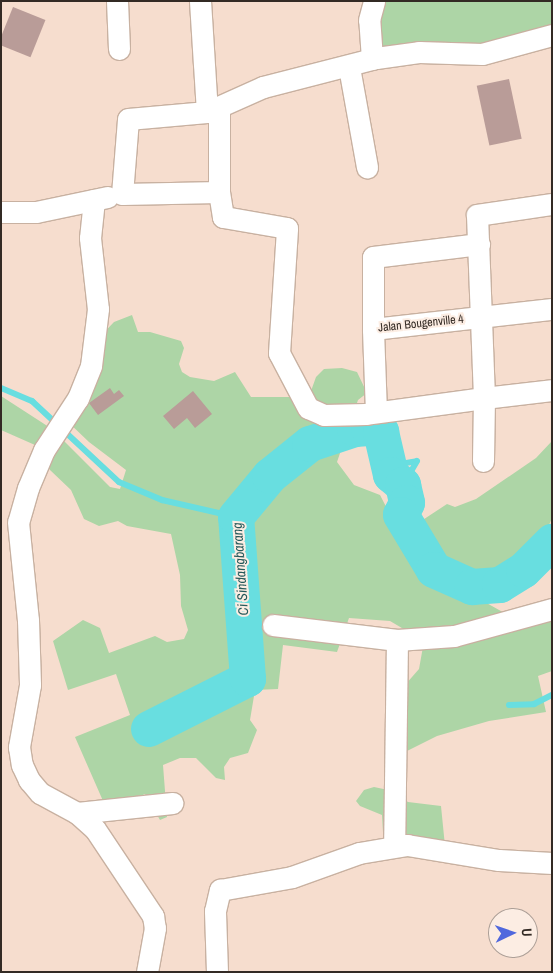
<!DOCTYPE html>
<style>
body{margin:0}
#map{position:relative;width:553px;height:973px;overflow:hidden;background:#f6ddce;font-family:"Archivo Narrow",sans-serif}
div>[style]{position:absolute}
.green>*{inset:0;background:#add5a6}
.stream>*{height:6px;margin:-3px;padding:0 3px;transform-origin:3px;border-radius:3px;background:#68dee0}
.river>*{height:36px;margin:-18px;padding:0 18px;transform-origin:18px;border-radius:18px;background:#68dee0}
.building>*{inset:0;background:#b99c98;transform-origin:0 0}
.roads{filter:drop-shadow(1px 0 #c8b1a1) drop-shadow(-1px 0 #c8b1a1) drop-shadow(0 1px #c8b1a1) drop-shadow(0 -1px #c8b1a1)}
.minor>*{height:21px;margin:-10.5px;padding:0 10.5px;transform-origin:10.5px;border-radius:10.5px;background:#fff}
span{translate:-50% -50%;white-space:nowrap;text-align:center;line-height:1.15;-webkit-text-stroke:4px #fcede3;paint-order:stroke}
.street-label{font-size:12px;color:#332a24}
.water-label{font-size:14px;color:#275a5b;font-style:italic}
.frame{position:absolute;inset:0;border:2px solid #332a24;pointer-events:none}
.north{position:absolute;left:488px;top:908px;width:50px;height:50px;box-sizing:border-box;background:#fcede3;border:1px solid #ac9f97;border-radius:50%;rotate:87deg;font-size:14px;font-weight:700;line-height:20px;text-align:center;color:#332a24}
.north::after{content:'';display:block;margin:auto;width:18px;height:22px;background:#5068dd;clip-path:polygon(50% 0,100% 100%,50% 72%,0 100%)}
</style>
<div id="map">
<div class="green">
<i style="clip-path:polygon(377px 1px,552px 1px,552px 34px,369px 59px)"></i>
<i style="clip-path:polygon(132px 315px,138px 332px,150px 332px,181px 341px,184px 348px,179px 364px,182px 372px,190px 377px,214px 381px,235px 372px,251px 397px,296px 397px,311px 391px,316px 377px,324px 369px,342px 368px,357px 372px,367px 393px,358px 400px,337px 462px,354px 485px,380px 495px,395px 524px,412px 527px,447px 504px,455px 507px,476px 499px,536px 458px,552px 441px,552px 518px,546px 532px,523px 559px,502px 576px,487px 581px,480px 593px,483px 601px,508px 615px,552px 611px,552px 671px,538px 676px,546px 712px,489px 721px,437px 736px,405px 752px,398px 693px,419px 669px,424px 641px,390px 621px,349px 618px,337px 652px,283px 645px,278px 689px,255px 690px,250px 720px,257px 730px,248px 753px,230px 758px,224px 767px,225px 780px,216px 778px,196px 758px,180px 758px,163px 765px,167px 817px,160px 820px,145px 794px,107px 810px,75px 737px,130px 715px,116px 674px,68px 690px,53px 641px,83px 620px,100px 628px,109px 653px,155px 636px,167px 642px,184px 639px,188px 630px,181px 606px,180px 575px,171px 534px,127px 526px,118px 521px,99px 526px,84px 519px,71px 490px,50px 470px,35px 445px,1px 430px,1px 396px,52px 429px,110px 487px,120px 489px,126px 470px,89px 442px,67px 421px,91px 346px,114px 322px)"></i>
<i style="clip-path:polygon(374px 787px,393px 791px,408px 802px,441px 806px,446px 856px,415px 858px,394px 856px,384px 850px,382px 815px,360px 806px,356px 801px,364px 790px)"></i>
</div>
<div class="stream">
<i style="left:1px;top:388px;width:34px;rotate:23deg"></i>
<i style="left:32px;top:401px;width:119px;rotate:43deg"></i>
<i style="left:119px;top:482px;width:47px;rotate:22.7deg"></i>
<i style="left:162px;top:500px;width:76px;rotate:12.9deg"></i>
<i style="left:389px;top:466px;width:28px;rotate:-10deg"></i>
<i style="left:417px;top:461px;width:28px;rotate:120deg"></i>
<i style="left:509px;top:705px;width:25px;rotate:-2deg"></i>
<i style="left:534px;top:704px;width:20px;rotate:-27deg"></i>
</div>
<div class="river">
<i style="left:149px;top:729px;width:111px;rotate:-26.8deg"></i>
<i style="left:248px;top:679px;width:162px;rotate:-94.2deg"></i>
<i style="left:236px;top:517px;width:53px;rotate:-50.3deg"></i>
<i style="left:270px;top:476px;width:51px;rotate:-38.7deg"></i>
<i style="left:310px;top:444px;width:47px;rotate:-18.4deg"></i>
<i style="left:355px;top:429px;width:14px;rotate:-4deg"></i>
<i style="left:369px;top:428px;width:13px;rotate:18deg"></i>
<i style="left:381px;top:432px;width:44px;rotate:76.9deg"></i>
<i style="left:391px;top:475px;width:16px;rotate:40deg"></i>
<i style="left:403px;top:485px;width:18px;rotate:77deg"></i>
<i style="left:407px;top:503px;width:13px;rotate:117deg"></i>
<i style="left:401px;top:515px;width:64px;rotate:59deg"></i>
<i style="left:434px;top:570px;width:42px;rotate:24.1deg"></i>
<i style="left:472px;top:587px;width:28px;rotate:-4deg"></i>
<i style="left:500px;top:585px;width:28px;rotate:-32deg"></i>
<i style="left:524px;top:570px;width:40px;rotate:-45deg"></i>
</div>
<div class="building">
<i style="left:13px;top:7px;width:35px;height:40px;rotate:22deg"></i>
<i style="left:509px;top:79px;width:61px;height:33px;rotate:78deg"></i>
<i style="clip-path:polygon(110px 388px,114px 394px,119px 390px,124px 396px,98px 415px,89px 403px)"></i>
<i style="clip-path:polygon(193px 391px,212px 414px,195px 428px,187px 418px,174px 429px,163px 416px)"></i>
</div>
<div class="roads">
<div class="minor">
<i style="left:117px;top:1px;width:48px;rotate:87.6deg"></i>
<i style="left:200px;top:1px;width:111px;rotate:86.4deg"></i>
<i style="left:372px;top:59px;width:39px;rotate:-94deg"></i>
<i style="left:369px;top:20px;width:20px;rotate:-75deg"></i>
<i style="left:349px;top:67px;width:102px;rotate:79.8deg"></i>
<i style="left:219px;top:192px;width:83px;rotate:-90deg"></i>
<i style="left:94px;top:200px;width:38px;rotate:96deg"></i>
<i style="left:90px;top:238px;width:71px;rotate:83.6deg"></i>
<i style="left:98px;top:309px;width:57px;rotate:97deg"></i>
<i style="left:91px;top:366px;width:35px;rotate:112deg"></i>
<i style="left:78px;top:398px;width:62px;rotate:123.2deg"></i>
<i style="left:44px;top:450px;width:41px;rotate:112.8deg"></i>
<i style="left:28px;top:488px;width:35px;rotate:106deg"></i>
<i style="left:18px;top:522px;width:99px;rotate:84.2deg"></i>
<i style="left:28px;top:620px;width:65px;rotate:88.2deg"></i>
<i style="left:30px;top:685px;width:63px;rotate:100.1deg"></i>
<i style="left:19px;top:747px;width:18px;rotate:81deg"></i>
<i style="left:22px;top:765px;width:17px;rotate:65deg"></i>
<i style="left:29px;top:780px;width:17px;rotate:50deg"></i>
<i style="left:40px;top:793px;width:42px;rotate:28.4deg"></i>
<i style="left:77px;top:813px;width:24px;rotate:42deg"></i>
<i style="left:95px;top:829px;width:105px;rotate:56.3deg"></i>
<i style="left:153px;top:916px;width:12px;rotate:81deg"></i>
<i style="left:155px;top:928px;width:45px;rotate:100.3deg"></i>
<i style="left:552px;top:204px;width:76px;rotate:171.7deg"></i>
<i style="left:477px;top:215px;width:183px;rotate:87.8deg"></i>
<i style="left:484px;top:398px;width:68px;rotate:-6.7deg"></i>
<i style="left:1px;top:212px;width:35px"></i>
<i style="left:36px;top:212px;width:73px;rotate:-11.9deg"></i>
<i style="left:373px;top:329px;width:72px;rotate:-90deg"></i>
<i style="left:373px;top:257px;width:107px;rotate:-7deg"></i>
<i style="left:376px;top:412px;width:83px;rotate:-92.1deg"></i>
<i style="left:373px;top:329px;width:180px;rotate:-6.4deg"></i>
<i style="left:483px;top:461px;width:63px;rotate:-89.1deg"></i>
<i style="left:484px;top:398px;width:119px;rotate:172.3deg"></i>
<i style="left:366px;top:414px;width:42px;rotate:178.6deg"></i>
<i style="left:324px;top:415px;width:17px;rotate:-156deg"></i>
<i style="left:308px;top:408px;width:62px;rotate:-117.8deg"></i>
<i style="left:279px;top:353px;width:125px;rotate:-86.3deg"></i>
<i style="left:287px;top:228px;width:65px;rotate:-170.2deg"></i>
<i style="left:223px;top:217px;width:25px;rotate:-99deg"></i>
<i style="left:219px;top:192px;width:97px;rotate:178.8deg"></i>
<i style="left:122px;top:194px;width:75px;rotate:-85.4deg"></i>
<i style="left:128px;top:119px;width:79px;rotate:-5.1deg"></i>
<i style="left:207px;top:112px;width:61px;rotate:-24.1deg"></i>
<i style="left:263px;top:87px;width:117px;rotate:-14.4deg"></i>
<i style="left:376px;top:58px;width:43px;rotate:-7.9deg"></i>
<i style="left:419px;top:52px;width:63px;rotate:1.8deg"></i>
<i style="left:482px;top:54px;width:73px;rotate:-15.2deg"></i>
<i style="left:273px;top:625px;width:125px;rotate:6.9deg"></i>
<i style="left:397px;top:640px;width:206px;rotate:90.8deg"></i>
<i style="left:397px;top:640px;width:57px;rotate:-4deg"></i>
<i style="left:454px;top:636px;width:102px;rotate:-15.4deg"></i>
<i style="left:77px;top:813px;width:96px;rotate:-6deg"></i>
<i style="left:217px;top:972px;width:61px;rotate:-91.9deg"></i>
<i style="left:215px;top:911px;width:22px;rotate:-77deg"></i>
<i style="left:220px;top:890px;width:73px;rotate:-10.2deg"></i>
<i style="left:292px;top:877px;width:71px;rotate:-19.7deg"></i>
<i style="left:359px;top:853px;width:49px;rotate:-9.5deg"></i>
<i style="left:407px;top:845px;width:93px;rotate:9.3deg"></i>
<i style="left:499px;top:860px;width:53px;rotate:3.2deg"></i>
</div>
</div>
<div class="street-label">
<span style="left:421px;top:324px;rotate:-6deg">Jalan Bougenville 4</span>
</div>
<div class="water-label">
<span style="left:240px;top:569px;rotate:-94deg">Ci Sindangbarang</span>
</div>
<div class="frame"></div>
<div class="north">U</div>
</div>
